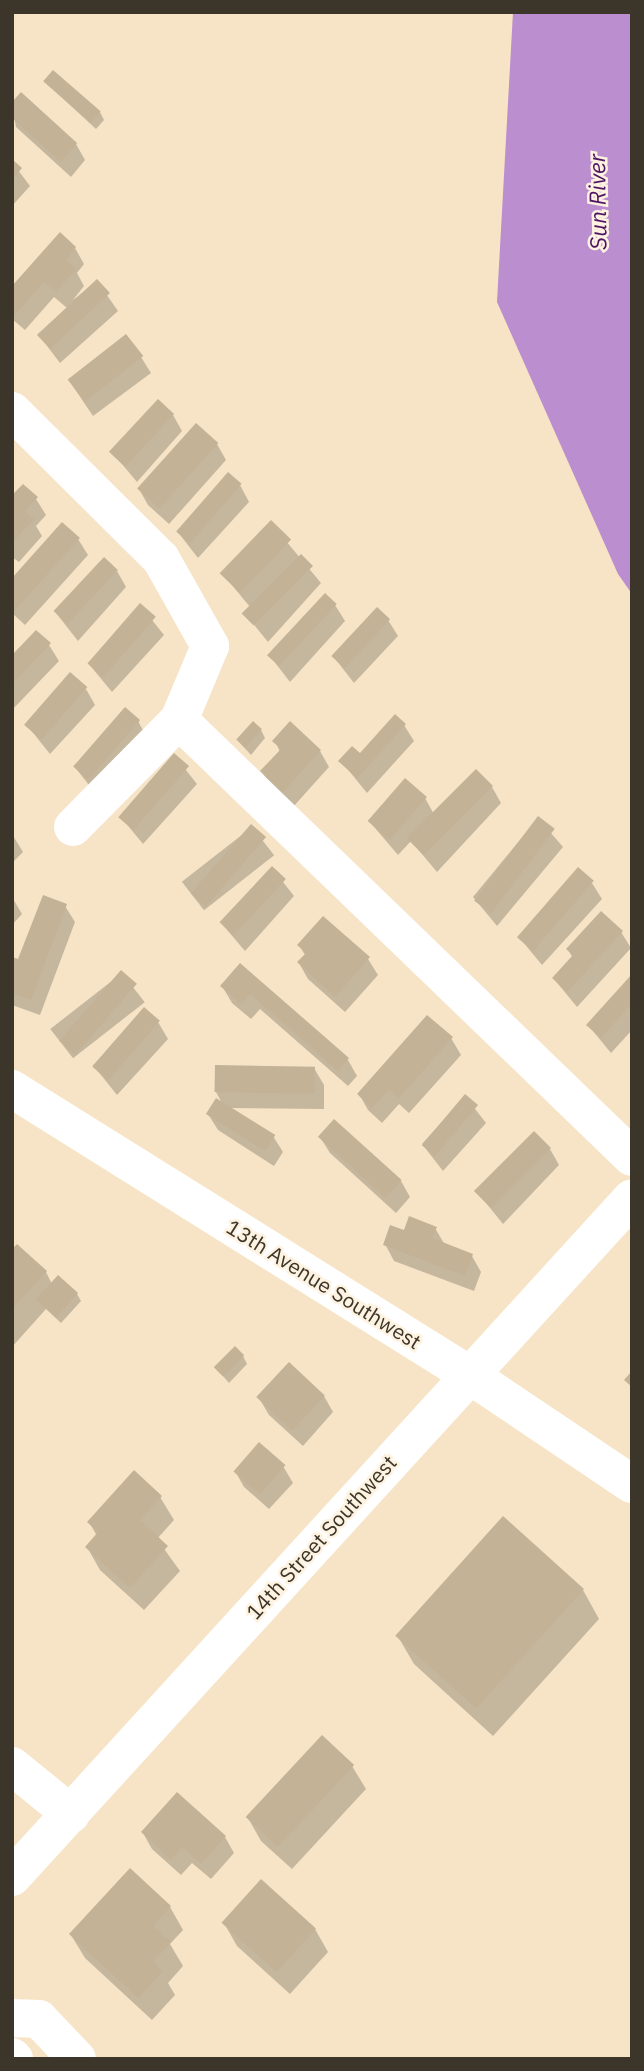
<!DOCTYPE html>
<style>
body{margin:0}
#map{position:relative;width:644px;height:2071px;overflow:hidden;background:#f7e4c6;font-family:"IBM Plex Sans",sans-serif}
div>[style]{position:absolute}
.water>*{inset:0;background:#ba8ecf}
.shadow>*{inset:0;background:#0003;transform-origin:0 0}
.building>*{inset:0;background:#c4b296;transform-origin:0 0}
.minor>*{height:38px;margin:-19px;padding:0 19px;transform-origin:19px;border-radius:19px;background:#fff}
span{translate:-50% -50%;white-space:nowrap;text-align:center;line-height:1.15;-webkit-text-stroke:5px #fef2e1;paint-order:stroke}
.street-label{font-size:21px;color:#3c3529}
.water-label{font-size:23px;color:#4e1563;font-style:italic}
.frame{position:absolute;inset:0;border:14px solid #3c3529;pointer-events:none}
</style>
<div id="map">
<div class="water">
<i style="clip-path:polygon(513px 12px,632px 12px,632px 594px,618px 574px,497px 302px)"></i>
</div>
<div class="shadow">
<i style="clip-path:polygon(45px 82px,100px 112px,104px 120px,96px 129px)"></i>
<i style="clip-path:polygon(21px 95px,76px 144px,85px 160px,71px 177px,16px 127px,12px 105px)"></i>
<i style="clip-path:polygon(12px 162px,30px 186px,12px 206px)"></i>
<i style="clip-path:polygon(75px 248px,84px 264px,77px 273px,84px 286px,73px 300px,97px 281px,118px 311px,60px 363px,38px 334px,67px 308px,54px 297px,25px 330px,12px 319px,12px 288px)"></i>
<i style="clip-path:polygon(141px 357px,151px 373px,93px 416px,68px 379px)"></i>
<i style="clip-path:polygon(173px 415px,182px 431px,137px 482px,112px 452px)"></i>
<i style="clip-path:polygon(217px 444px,226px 460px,169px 524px,148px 505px,139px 489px)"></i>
<i style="clip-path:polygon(240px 485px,249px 502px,198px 558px,177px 531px)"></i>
<i style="clip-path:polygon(12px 498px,36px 499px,46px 515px,36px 526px,42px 536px,19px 562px,12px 557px)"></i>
<i style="clip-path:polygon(271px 523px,321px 583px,268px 642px,247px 616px,260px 602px,250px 607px,222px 573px)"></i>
<i style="clip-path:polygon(78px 539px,88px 555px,25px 625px,12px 613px,12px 581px)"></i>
<i style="clip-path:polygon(117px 571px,126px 587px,78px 641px,56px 613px)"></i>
<i style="clip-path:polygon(140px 605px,164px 635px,112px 692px,88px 663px)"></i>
<i style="clip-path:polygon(335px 605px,345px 621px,290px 682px,270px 656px)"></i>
<i style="clip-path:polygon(388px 620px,398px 636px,354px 683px,333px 656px)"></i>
<i style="clip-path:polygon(49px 645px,59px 661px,12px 710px,12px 658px)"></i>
<i style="clip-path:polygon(86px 689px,95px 705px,50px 754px,26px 724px)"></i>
<i style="clip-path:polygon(138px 721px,147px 738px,96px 794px,74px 766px)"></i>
<i style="clip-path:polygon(404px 725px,414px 741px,367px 793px,341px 761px,360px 756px)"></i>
<i style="clip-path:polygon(261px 730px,265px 738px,251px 755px,238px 741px)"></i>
<i style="clip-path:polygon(275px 741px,320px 751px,329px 767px,293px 807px,272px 788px,262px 772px,280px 752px)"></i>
<i style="clip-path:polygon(174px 755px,197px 784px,143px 844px,120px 816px)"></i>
<i style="clip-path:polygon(492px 787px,501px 803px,437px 872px,411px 841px,398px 855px,369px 821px,425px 798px,435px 816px)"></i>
<i style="clip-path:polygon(538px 818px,563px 847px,497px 926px,473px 897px)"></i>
<i style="left:252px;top:827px;width:36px;height:89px;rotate:52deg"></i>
<i style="clip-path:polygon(12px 834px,23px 852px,12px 863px)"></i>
<i style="clip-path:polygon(272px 868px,294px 896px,245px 951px,222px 924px)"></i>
<i style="clip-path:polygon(592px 883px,602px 899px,542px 965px,518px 936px)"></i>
<i style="clip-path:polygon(12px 897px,22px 914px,12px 925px)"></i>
<i style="clip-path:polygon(65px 906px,75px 922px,40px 1015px,12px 1005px,12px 959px,19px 961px)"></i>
<i style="clip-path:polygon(621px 932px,631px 948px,577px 1007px,554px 979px,573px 958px,568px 950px)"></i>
<i style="clip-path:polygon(299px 945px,368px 959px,378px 975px,345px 1012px,308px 979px,299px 963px,305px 955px)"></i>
<i style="clip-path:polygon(240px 966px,348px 1060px,357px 1076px,348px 1086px,260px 1009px,251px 1019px,232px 1003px,222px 986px)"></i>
<i style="left:122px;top:973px;width:37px;height:91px;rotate:52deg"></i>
<i style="clip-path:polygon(632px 977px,632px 1030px,611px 1053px,588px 1025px)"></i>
<i style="clip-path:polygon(158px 1022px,168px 1039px,117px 1095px,93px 1065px)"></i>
<i style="clip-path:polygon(451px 1038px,461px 1055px,409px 1113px,399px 1104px,382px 1123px,368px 1110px,359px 1094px)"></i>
<i style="clip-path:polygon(314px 1068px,324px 1085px,324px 1109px,229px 1108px,273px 1136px,283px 1152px,274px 1166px,218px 1130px,208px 1114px,223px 1105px,216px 1092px)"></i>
<i style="clip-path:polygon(465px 1096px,486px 1123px,443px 1171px,422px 1144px)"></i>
<i style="clip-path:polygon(320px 1137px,401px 1181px,410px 1197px,396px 1213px,330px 1153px)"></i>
<i style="clip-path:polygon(550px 1149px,559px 1165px,503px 1224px,478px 1193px)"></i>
<i style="clip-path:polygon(435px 1228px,445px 1245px,472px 1256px,481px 1272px,474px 1291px,394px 1261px,385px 1244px,405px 1233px)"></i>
<i style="clip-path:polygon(12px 1251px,46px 1272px,52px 1284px,77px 1294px,81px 1301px,61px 1323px,46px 1309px,12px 1347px)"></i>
<i style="clip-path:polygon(243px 1356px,247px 1364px,229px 1383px,216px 1368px)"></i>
<i style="clip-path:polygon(324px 1396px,333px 1412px,303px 1446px,269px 1415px,259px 1398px)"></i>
<i style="clip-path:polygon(283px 1466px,293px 1483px,269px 1509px,244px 1487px,235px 1471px)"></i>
<i style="clip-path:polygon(160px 1497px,174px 1520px,157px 1539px,180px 1571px,144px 1610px,100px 1570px,87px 1547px,97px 1536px,89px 1522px)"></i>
<i style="clip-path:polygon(583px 1590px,599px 1619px,493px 1736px,414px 1664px,397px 1635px)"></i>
<i style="clip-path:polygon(352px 1766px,366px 1789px,292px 1869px,261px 1841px,248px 1818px)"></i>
<i style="clip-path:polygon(177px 1794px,225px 1837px,234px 1853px,211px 1879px,192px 1863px,181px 1875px,152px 1849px,143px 1833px)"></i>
<i style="clip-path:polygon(170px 1907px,183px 1930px,170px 1944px,183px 1966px,168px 1983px,175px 1995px,152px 2020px,85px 1958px,71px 1935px)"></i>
<i style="clip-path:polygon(224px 1923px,315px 1929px,328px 1952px,290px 1994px,237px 1946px)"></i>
</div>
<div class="building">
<i style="left:53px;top:70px;width:63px;height:15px;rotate:41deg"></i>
<i style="clip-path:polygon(21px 92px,77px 143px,61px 162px,12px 118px,12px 102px)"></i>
<i style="clip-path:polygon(12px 159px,22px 168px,12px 180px)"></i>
<i style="clip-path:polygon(60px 232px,76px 247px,66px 260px,76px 269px,56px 292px,44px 282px,15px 315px,12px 286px)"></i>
<i style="left:97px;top:279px;width:19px;height:82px;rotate:47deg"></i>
<i style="left:126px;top:334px;width:28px;height:74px;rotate:52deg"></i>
<i style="left:158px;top:399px;width:22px;height:72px;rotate:43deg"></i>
<i style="left:196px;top:423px;width:30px;height:88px;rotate:42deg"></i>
<i style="left:228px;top:472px;width:18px;height:79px;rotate:41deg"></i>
<i style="clip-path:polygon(23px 484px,38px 497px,25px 511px,34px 519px,12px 543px,12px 495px)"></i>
<i style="left:271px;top:520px;width:28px;height:74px;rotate:44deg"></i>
<i style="clip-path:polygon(62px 522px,80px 538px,15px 610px,12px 578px)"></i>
<i style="left:301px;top:554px;width:17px;height:84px;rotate:45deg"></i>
<i style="left:104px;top:557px;width:19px;height:74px;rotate:43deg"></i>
<i style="left:325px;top:593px;width:16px;height:85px;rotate:43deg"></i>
<i style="left:140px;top:603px;width:21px;height:80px;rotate:41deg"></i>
<i style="left:377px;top:607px;width:18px;height:67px;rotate:43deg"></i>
<i style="clip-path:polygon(36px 630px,51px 643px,12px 684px,12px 655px)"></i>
<i style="left:70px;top:672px;width:23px;height:70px;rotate:41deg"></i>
<i style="left:125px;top:707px;width:20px;height:79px;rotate:41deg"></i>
<i style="clip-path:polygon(395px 714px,406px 724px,357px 778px,338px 761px,352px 746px,360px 753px)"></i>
<i style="left:253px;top:721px;width:12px;height:25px;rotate:42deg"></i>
<i style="clip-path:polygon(290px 721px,321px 750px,283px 792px,260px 771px,281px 749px,272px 741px)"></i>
<i style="left:174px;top:753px;width:20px;height:85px;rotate:41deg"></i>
<i style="left:476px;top:769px;width:24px;height:98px;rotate:45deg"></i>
<i style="left:405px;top:778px;width:29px;height:57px;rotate:41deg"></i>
<i style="left:538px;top:816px;width:21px;height:106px;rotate:37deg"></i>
<i style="left:251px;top:824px;width:20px;height:92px;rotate:41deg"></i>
<i style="left:272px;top:866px;width:19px;height:77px;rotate:43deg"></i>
<i style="left:578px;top:867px;width:21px;height:93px;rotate:41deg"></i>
<i style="clip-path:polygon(43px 895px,67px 904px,31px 1000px,12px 993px,12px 957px,18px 959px)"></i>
<i style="clip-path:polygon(601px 911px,623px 931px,567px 992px,552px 978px,573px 955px,566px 949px)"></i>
<i style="clip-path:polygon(323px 916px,370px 957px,335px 997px,297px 962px,306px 953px,297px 945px)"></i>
<i style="clip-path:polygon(240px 963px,349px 1058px,338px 1071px,250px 994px,241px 1004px,220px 986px)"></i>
<i style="left:121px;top:970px;width:21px;height:94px;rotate:41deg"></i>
<i style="clip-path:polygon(632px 974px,632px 1003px,601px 1038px,586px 1025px)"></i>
<i style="left:144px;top:1007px;width:21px;height:79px;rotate:41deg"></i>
<i style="clip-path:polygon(427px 1015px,453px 1037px,399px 1098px,389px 1089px,372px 1108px,357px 1094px)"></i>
<i style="left:215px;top:1065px;width:100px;height:27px;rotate:1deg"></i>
<i style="left:465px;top:1094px;width:17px;height:67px;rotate:40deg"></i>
<i style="left:216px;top:1098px;width:70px;height:19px;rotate:32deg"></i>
<i style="left:334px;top:1119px;width:91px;height:24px;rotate:42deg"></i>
<i style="left:534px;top:1131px;width:24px;height:85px;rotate:45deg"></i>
<i style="clip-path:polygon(409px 1216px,437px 1227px,432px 1238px,473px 1254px,465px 1276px,383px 1245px,390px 1225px,404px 1230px)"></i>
<i style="clip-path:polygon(17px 1244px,47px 1271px,12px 1309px,12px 1249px)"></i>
<i style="left:58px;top:1275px;width:27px;height:33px;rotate:42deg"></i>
<i style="left:235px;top:1346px;width:13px;height:30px;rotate:45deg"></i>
<i style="left:289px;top:1362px;width:49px;height:48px;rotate:43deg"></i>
<i style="clip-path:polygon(632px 1371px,632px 1387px,624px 1380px)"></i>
<i style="left:259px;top:1442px;width:35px;height:39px;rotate:41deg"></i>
<i style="clip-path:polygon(134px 1470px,162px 1496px,140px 1520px,168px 1546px,130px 1588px,85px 1547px,98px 1532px,87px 1522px)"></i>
<i style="left:503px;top:1516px;width:109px;height:161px;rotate:42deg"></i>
<i style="left:322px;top:1735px;width:44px;height:112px;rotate:43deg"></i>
<i style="clip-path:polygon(177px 1792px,226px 1836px,201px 1864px,182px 1847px,171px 1860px,141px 1832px)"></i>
<i style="clip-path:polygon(130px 1868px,171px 1906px,153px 1926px,171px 1942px,153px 1962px,163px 1971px,138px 1998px,69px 1934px)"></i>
<i style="left:261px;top:1879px;width:74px;height:59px;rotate:42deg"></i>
</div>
<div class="minor">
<i style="left:12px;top:411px;width:210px;rotate:44.8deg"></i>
<i style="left:161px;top:559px;width:100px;rotate:60.6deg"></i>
<i style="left:210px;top:646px;width:80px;rotate:112.7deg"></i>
<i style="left:179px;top:720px;width:629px;rotate:43.97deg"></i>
<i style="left:73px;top:827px;width:151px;rotate:-45.3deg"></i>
<i style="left:12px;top:1089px;width:538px;rotate:32.01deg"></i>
<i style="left:468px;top:1374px;width:197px;rotate:33.9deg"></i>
<i style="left:12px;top:1766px;width:76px;rotate:39.1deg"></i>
<i style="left:12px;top:1877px;width:919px;rotate:-47.6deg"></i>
<i style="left:12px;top:2018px;width:27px;rotate:2deg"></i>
<i style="left:39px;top:2019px;width:55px;rotate:46.5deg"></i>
<i style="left:12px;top:2057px;width:3px;rotate:45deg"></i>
</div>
<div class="street-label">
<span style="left:324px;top:1284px;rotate:32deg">13th Avenue Southwest</span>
<span style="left:321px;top:1537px;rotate:-48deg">14th Street Southwest</span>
</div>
<div class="water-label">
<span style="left:597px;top:202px;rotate:-91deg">Sun River</span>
</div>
<div class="frame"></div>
</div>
